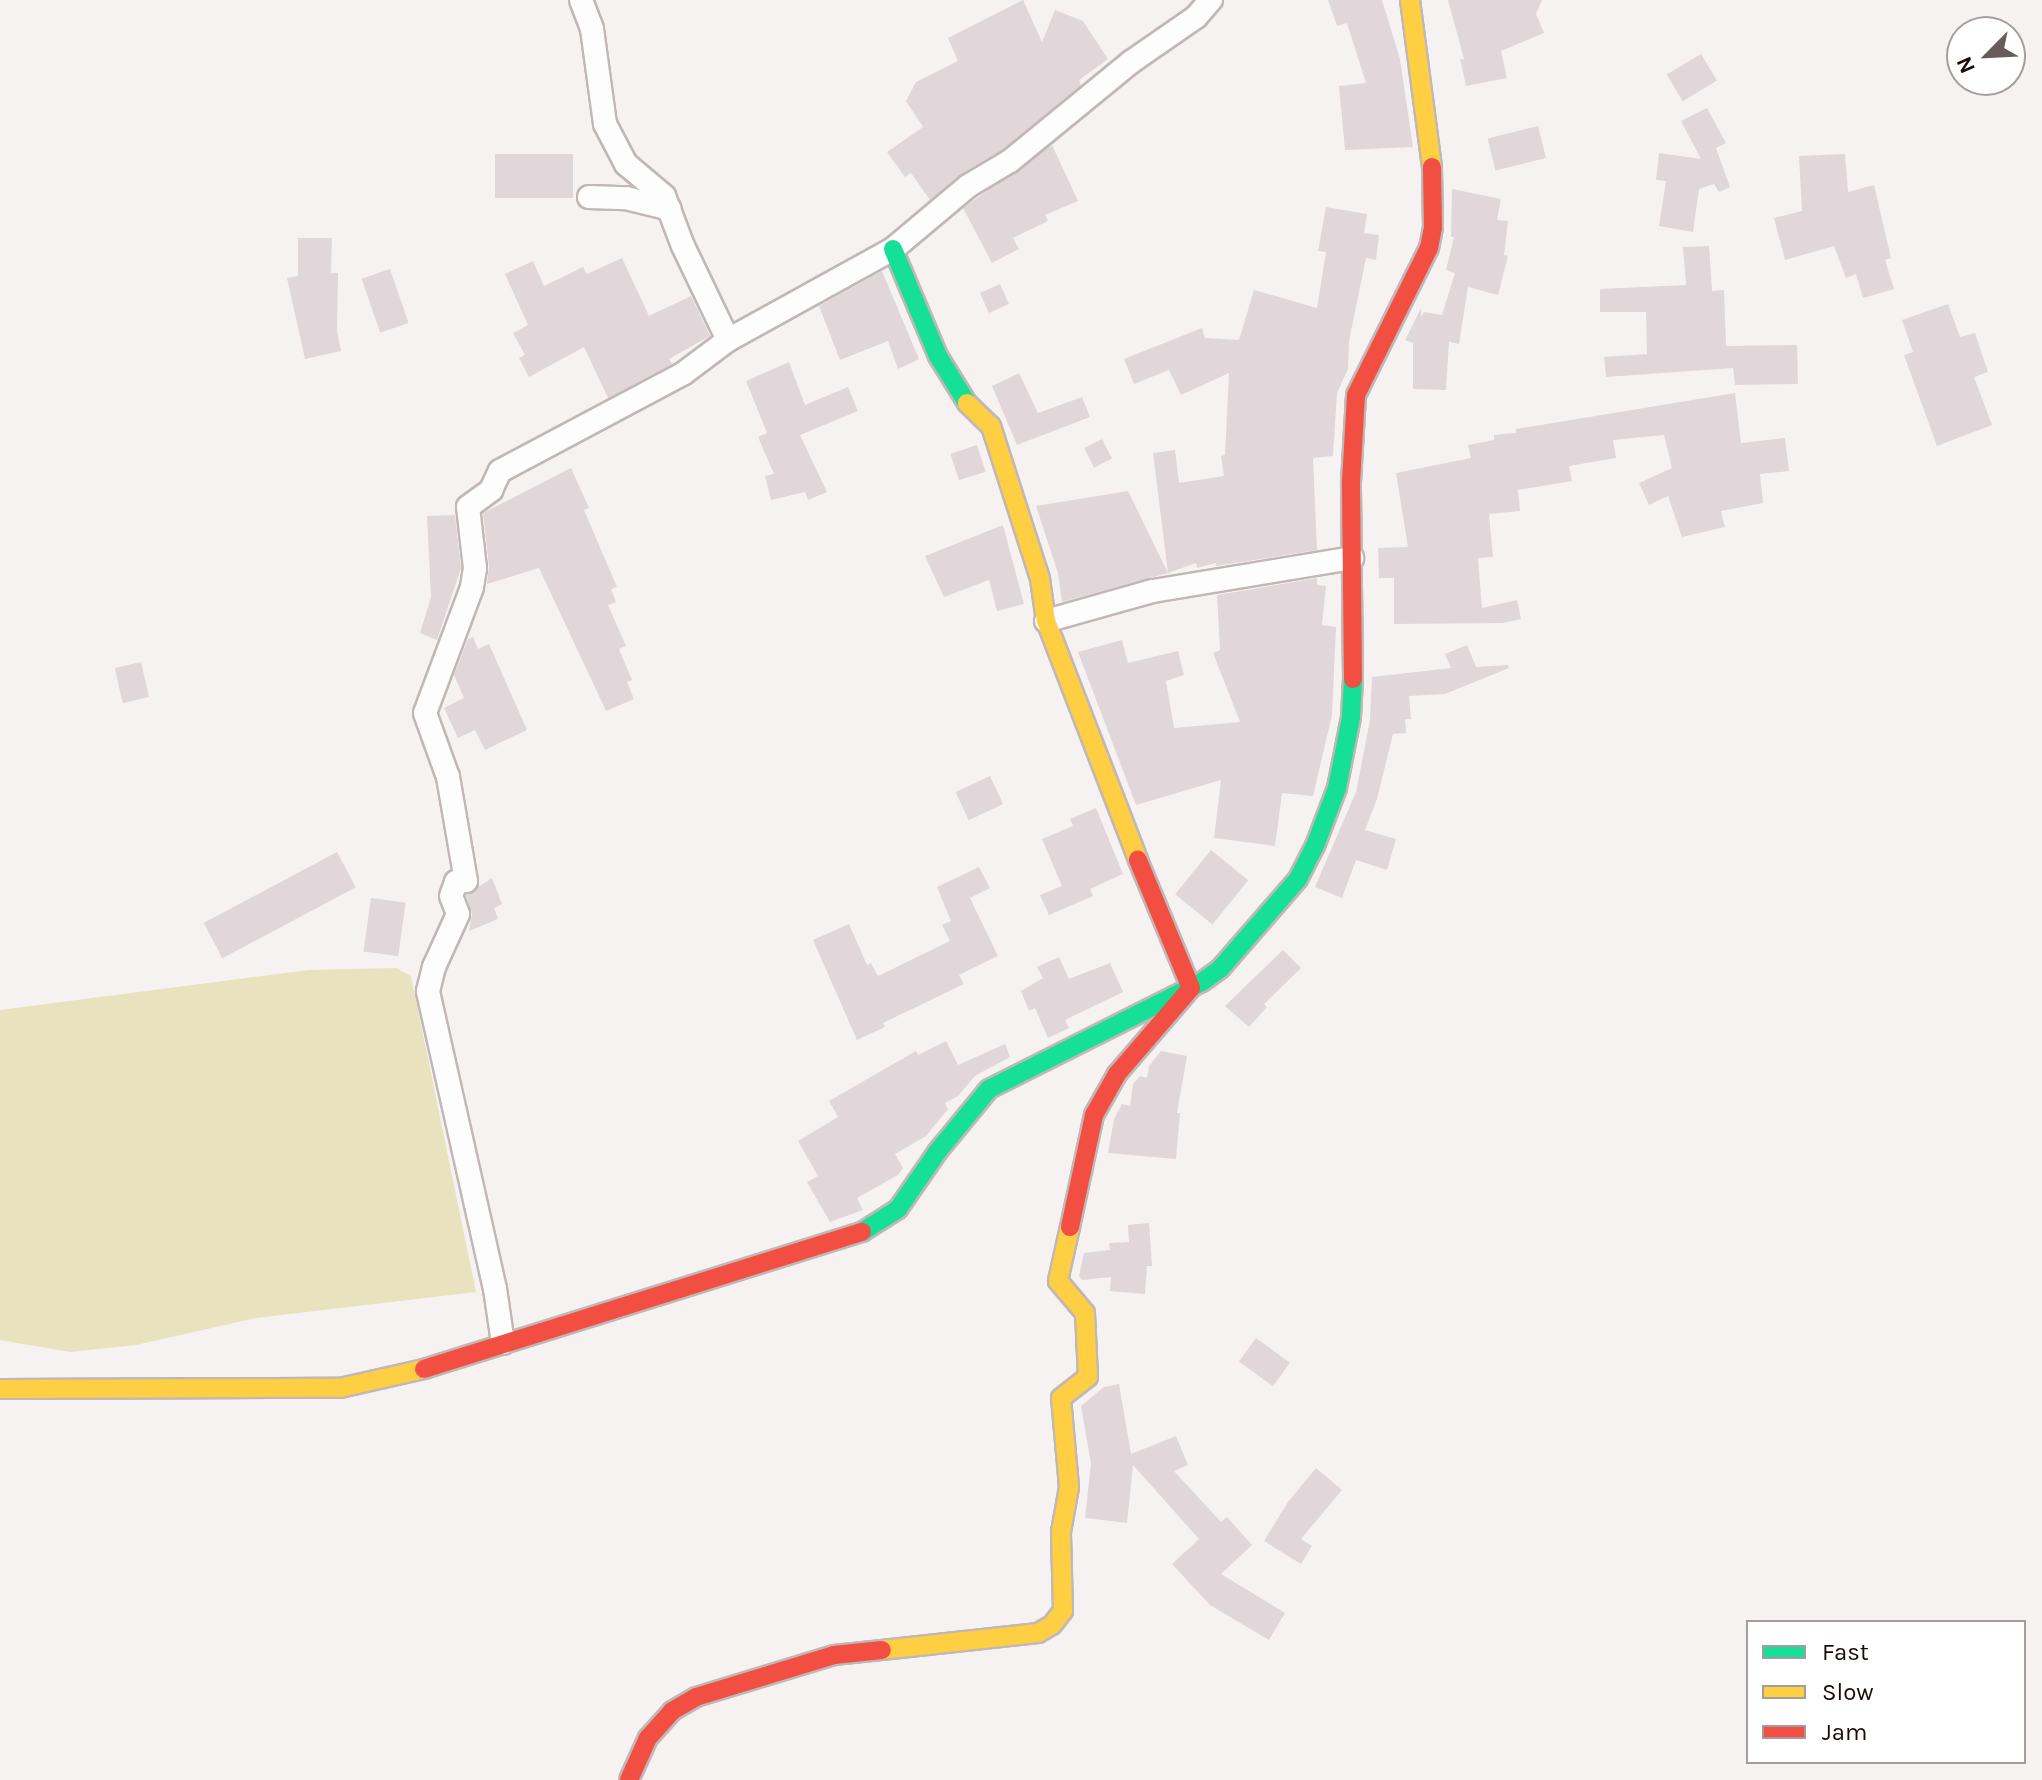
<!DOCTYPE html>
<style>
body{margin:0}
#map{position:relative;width:2042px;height:1780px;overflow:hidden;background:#f7f2f2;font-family:Karla,sans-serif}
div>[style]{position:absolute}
.green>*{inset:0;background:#e8e2be}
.building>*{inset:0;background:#e1d6d9;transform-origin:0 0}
.roads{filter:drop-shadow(2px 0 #c1b8b6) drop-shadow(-2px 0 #c1b8b6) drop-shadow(0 2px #c1b8b6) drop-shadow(0 -2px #c1b8b6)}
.street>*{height:22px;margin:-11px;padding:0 11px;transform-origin:11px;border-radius:11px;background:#fefdfd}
.fast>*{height:18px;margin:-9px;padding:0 9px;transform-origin:9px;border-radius:9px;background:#16e098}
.slow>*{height:18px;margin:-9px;padding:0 9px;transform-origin:9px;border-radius:9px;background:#ffcf43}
.jam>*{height:18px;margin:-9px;padding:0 9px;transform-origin:9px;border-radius:9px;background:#f24e42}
span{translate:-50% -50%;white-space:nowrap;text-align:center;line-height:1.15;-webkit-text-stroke:7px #fff;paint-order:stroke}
.legend{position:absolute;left:1746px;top:1620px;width:280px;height:144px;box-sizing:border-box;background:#fff;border:2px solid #a39e9d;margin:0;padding:10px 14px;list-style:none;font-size:24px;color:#1a0c09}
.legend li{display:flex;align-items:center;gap:16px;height:40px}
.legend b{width:40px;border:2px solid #a39e9d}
.north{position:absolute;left:1946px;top:16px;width:80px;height:80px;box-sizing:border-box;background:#fff;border:2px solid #a39e9d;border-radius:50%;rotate:246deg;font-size:22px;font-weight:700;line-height:32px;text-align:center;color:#1a0c09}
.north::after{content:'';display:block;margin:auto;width:28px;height:36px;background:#675c5b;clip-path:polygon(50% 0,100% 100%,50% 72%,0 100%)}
</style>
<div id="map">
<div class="green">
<i style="clip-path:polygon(396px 968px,411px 976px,476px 1292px,256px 1318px,136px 1345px,70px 1352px,0 1340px,0 1010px,309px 970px)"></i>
</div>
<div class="building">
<i style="clip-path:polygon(1023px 0,1042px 42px,1055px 10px,1083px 21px,1108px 59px,1079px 80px,1081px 85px,1002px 150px,961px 174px,930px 200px,911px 173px,905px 177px,887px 152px,923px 127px,906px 101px,916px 82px,958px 61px,948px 38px)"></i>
<i style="clip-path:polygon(1328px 0,1382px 0,1400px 59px,1413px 147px,1345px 150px,1339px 86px,1366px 83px,1347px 23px,1337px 26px)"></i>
<i style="clip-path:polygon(1448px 0,1542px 0,1536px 14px,1544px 33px,1501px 51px,1507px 78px,1466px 86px,1460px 59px,1464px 59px)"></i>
<i style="left:1701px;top:54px;width:31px;height:40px;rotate:59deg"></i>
<i style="clip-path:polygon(1707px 108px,1726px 143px,1716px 148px,1730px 187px,1719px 192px,1714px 184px,1699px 189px,1693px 232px,1659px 226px,1666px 181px,1656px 180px,1659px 153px,1701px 159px,1681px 121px)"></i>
<i style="left:1538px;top:126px;width:33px;height:52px;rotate:76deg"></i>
<i style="clip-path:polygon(1052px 145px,1078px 201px,1045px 215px,1048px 221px,1013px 238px,1019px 249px,992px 263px,963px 208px)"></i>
<i style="left:495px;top:154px;width:78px;height:44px"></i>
<i style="clip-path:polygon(1845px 154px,1848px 192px,1874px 185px,1891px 258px,1885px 260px,1894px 289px,1863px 298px,1856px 274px,1846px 278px,1834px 246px,1785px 260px,1774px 218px,1802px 211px,1799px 156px)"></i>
<i style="clip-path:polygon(1452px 189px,1501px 199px,1497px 220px,1508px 221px,1504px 255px,1508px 256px,1498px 295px,1468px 287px,1459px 344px,1449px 342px,1446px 390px,1413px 389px,1413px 343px,1405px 340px,1421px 308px,1421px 317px,1424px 312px,1442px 315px,1455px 273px,1446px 270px,1454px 237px,1451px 237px)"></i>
<i style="clip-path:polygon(1326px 207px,1367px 214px,1364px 233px,1379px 235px,1376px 260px,1366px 258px,1349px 341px,1348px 369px,1337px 393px,1333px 456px,1313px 458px,1317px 550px,1216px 566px,1216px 563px,1197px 568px,1196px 563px,1168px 573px,1153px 453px,1175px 450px,1179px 483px,1224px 476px,1221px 456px,1225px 455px,1229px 373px,1181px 395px,1169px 370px,1134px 384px,1124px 359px,1202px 328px,1205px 338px,1239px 340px,1254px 290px,1317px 308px,1326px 252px,1318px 251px)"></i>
<i style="clip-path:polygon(298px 238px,332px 238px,331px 273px,338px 273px,337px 331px,341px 351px,305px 359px,287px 278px,298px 276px)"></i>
<i style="clip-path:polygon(1709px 246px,1712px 291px,1724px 290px,1726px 346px,1797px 345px,1798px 384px,1735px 385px,1733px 368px,1606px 377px,1604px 357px,1647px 354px,1646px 312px,1600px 312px,1600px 289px,1686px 285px,1683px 247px)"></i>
<i style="clip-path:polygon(622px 258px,649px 316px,691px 296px,710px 336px,669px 359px,672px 364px,608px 398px,584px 347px,529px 377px,519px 358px,525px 355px,513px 333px,528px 325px,505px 274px,533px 261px,544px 286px,583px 267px,587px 274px)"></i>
<i style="left:390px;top:269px;width:57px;height:30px;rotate:71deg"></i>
<i style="clip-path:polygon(882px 271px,919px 359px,898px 369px,888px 341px,840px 360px,819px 306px)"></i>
<i style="left:1000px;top:284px;width:22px;height:22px;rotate:66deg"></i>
<i style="clip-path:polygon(1948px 304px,1960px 337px,1975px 333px,1988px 372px,1974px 377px,1992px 425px,1937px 446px,1904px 355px,1913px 352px,1902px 320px)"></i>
<i style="clip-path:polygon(789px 362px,805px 405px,848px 387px,858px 411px,800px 435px,827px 492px,808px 500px,805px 492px,771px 500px,765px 476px,774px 474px,758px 437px,767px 433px,746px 381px)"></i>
<i style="clip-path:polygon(1019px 373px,1038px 413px,1082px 397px,1090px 417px,1017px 445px,992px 386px)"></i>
<i style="clip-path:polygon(1735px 393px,1741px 443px,1785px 438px,1789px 471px,1760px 474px,1763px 503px,1721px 511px,1725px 527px,1682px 537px,1668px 496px,1649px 505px,1639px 483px,1672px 468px,1664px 435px,1613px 440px,1616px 458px,1569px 466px,1572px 481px,1518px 490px,1520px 511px,1489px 514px,1493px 557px,1478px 558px,1482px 608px,1517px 600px,1521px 619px,1503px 623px,1394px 624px,1394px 578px,1379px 578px,1378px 548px,1408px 547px,1396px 473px,1471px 458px,1468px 445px,1494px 440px,1494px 435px,1516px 433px,1516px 429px)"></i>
<i style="left:1102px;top:439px;width:22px;height:20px;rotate:63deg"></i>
<i style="left:977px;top:445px;width:28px;height:28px;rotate:72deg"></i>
<i style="clip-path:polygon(571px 468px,589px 508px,584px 510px,617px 587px,611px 589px,616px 602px,608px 605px,626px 646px,619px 649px,632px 680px,627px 682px,634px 699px,606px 711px,539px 568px,487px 584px,489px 566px,483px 513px)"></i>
<i style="clip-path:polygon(1128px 491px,1168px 573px,1062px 602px,1058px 573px,1036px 506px)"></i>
<i style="clip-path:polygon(455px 515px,461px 568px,437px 640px,420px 633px,431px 597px,427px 516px)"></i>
<i style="clip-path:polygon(1003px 525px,1024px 604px,997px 611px,989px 580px,944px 597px,925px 556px)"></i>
<i style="clip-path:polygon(1317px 578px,1317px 585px,1326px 586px,1322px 625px,1336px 627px,1332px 715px,1313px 796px,1282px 793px,1275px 846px,1214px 838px,1221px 780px,1136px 805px,1078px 652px,1122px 640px,1128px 663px,1178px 651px,1184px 675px,1166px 681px,1174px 728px,1240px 722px,1213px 653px,1220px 650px,1217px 595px)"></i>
<i style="clip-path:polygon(473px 637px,478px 649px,489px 644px,527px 730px,485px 750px,475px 730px,458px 738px,444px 708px,464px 698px,454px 675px,468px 639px)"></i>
<i style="clip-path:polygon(1467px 645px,1476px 667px,1508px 665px,1509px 668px,1445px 694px,1409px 696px,1411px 719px,1405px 719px,1406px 733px,1393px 734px,1377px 799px,1365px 830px,1396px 839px,1387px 870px,1356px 860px,1342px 898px,1315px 887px,1356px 792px,1370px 720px,1372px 677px,1451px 668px,1445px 654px)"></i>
<i style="left:141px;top:662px;width:36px;height:27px;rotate:77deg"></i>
<i style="left:990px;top:776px;width:31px;height:38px;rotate:65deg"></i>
<i style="clip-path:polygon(1096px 808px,1123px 874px,1090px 889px,1093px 896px,1049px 915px,1040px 895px,1062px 886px,1042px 839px,1073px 826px,1070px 819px)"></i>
<i style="left:1211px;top:850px;width:48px;height:57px;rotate:39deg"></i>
<i style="left:337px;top:852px;width:40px;height:151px;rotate:62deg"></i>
<i style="clip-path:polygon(979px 867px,990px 888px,970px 898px,998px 956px,959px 975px,964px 984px,883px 1023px,885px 1027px,857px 1040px,813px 940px,849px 924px,867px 965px,871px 963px,878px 976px,950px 941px,942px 925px,951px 921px,937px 887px)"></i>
<i style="clip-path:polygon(492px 878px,502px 904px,494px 908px,498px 919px,469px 931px,472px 914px,466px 895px)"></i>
<i style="left:371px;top:898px;width:35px;height:54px;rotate:8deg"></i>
<i style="clip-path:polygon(1283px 950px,1301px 968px,1264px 1004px,1267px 1007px,1249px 1027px,1225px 1006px)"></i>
<i style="clip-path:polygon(1059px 957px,1069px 979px,1110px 963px,1123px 992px,1065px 1020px,1069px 1028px,1048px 1038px,1035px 1008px,1029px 1011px,1021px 991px,1043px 978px,1037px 967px)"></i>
<i style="clip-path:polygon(946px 1041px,958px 1065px,1005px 1044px,1010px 1057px,975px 1076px,958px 1096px,945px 1103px,948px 1109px,926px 1136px,895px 1154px,903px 1168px,898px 1175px,857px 1198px,863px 1210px,830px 1222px,807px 1182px,818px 1176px,798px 1141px,838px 1117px,829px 1101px,916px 1051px,918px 1055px)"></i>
<i style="clip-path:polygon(1161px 1051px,1187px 1056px,1177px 1113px,1180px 1113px,1176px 1159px,1108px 1153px,1114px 1119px,1122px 1104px,1130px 1106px,1133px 1084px,1140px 1076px,1147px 1078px,1149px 1066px)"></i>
<i style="clip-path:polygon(1149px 1223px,1152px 1266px,1147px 1266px,1145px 1294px,1110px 1291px,1111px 1277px,1082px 1280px,1079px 1276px,1084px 1253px,1110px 1250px,1109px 1243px,1129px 1242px,1128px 1225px)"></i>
<i style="left:1256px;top:1338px;width:42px;height:29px;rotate:36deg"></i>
<i style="clip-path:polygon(1119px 1384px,1131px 1454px,1176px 1436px,1188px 1465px,1174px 1471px,1221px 1522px,1227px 1517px,1252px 1545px,1221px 1574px,1285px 1613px,1269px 1640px,1210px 1605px,1172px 1564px,1199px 1539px,1133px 1465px,1127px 1523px,1085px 1518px,1091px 1464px,1081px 1406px,1104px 1387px)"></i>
<i style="clip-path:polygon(1316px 1468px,1342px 1490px,1301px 1539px,1312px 1546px,1301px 1564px,1264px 1541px,1288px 1502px)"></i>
</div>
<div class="roads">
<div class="street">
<i style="left:581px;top:0;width:31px;rotate:69deg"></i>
<i style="left:592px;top:29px;width:96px;rotate:82.2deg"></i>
<i style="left:605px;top:124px;width:45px;rotate:62.3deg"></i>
<i style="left:626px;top:164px;width:50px;rotate:40.1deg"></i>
<i style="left:664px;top:196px;width:53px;rotate:69.2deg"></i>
<i style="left:683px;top:246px;width:104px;rotate:64.4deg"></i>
<i style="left:589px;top:197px;width:37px;rotate:2deg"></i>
<i style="left:626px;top:198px;width:45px;rotate:14deg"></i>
<i style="left:1046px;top:621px;width:111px;rotate:-15.7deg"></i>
<i style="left:1153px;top:591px;width:202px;rotate:-9.4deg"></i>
<i style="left:503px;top:1343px;width:55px;rotate:-98.4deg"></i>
<i style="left:495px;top:1289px;width:305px;rotate:-102.7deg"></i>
<i style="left:428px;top:991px;width:25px;rotate:-76deg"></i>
<i style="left:434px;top:967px;width:58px;rotate:-65.6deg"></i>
<i style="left:458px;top:914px;width:19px;rotate:-111deg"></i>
<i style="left:451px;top:896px;width:15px;rotate:-70deg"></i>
<i style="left:456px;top:882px;width:10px;rotate:-6deg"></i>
<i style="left:466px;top:881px;width:106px;rotate:-99.8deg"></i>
<i style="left:448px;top:777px;width:68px;rotate:-109.8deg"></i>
<i style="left:425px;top:713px;width:134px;rotate:-69.5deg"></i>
<i style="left:472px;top:587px;width:19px;rotate:-81deg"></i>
<i style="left:475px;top:568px;width:61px;rotate:-96.5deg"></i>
<i style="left:468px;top:507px;width:29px;rotate:-36deg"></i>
<i style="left:491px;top:490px;width:21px;rotate:-65deg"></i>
<i style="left:500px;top:471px;width:208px;rotate:-28deg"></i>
<i style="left:684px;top:373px;width:55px;rotate:-36.9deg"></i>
<i style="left:728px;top:340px;width:188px;rotate:-28.9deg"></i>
<i style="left:893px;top:249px;width:98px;rotate:-40deg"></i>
<i style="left:968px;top:186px;width:49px;rotate:-30.8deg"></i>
<i style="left:1010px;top:161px;width:156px;rotate:-39.3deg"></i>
<i style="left:1131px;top:62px;width:79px;rotate:-34.7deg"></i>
<i style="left:1196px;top:17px;width:23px;rotate:-49deg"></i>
</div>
<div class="fast">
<i style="left:893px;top:249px;width:116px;rotate:67.2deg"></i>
<i style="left:938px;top:356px;width:55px;rotate:58.3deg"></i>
<i style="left:862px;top:1232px;width:43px;rotate:-32.6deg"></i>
<i style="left:898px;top:1209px;width:70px;rotate:-55.4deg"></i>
<i style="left:938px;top:1151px;width:80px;rotate:-50.6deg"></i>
<i style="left:989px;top:1089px;width:238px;rotate:-26.7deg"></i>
<i style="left:1202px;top:982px;width:22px;rotate:-36deg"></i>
<i style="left:1220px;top:969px;width:119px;rotate:-49.1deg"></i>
<i style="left:1298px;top:879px;width:37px;rotate:-63deg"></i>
<i style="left:1315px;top:846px;width:62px;rotate:-69.2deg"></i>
<i style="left:1337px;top:788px;width:72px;rotate:-78.8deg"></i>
<i style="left:1351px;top:717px;width:38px;rotate:-87deg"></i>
</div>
<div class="slow">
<i style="left:1410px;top:0;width:168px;rotate:82.5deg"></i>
<i style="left:967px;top:403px;width:33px;rotate:44deg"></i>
<i style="left:991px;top:426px;width:161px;rotate:72.2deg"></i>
<i style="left:1040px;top:579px;width:42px;rotate:81.9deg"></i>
<i style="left:1046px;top:621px;width:256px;rotate:68.9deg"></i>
<i style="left:0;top:1389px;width:340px;rotate:-0.2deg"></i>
<i style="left:340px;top:1388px;width:86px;rotate:-12.7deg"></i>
<i style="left:882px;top:1650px;width:157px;rotate:-6.2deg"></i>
<i style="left:1038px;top:1633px;width:16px;rotate:-30deg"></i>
<i style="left:1052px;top:1625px;width:18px;rotate:-52deg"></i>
<i style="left:1063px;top:1611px;width:79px;rotate:-91.5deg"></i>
<i style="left:1061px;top:1532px;width:46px;rotate:-79.9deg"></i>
<i style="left:1069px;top:1487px;width:89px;rotate:-95.1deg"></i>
<i style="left:1061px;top:1398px;width:34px;rotate:-38deg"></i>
<i style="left:1088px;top:1377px;width:64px;rotate:-92.7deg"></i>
<i style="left:1085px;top:1313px;width:42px;rotate:-130.2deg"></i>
<i style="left:1058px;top:1281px;width:55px;rotate:-77.5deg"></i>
</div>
<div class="jam">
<i style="left:1353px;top:679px;width:197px;rotate:-90.6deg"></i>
<i style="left:1351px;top:482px;width:87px;rotate:-86.7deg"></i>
<i style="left:1356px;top:395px;width:164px;rotate:-63.6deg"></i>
<i style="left:1429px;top:248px;width:21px;rotate:-79deg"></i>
<i style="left:1433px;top:227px;width:60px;rotate:-91deg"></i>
<i style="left:1070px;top:1227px;width:115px;rotate:-77.9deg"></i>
<i style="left:1094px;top:1115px;width:47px;rotate:-60.7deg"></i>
<i style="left:1117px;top:1074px;width:113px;rotate:-49.3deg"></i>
<i style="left:1191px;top:988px;width:139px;rotate:-112.5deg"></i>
<i style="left:424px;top:1369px;width:459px;rotate:-17.4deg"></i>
<i style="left:629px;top:1780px;width:46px;rotate:-65.7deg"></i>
<i style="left:648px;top:1738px;width:36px;rotate:-48deg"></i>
<i style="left:672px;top:1711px;width:28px;rotate:-30deg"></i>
<i style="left:696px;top:1697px;width:144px;rotate:-16.9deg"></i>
<i style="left:834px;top:1655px;width:48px;rotate:-5.9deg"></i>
</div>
</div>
<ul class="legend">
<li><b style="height:10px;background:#16e098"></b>Fast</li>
<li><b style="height:10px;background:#ffcf43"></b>Slow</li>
<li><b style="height:10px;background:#f24e42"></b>Jam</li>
</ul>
<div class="north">N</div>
</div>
